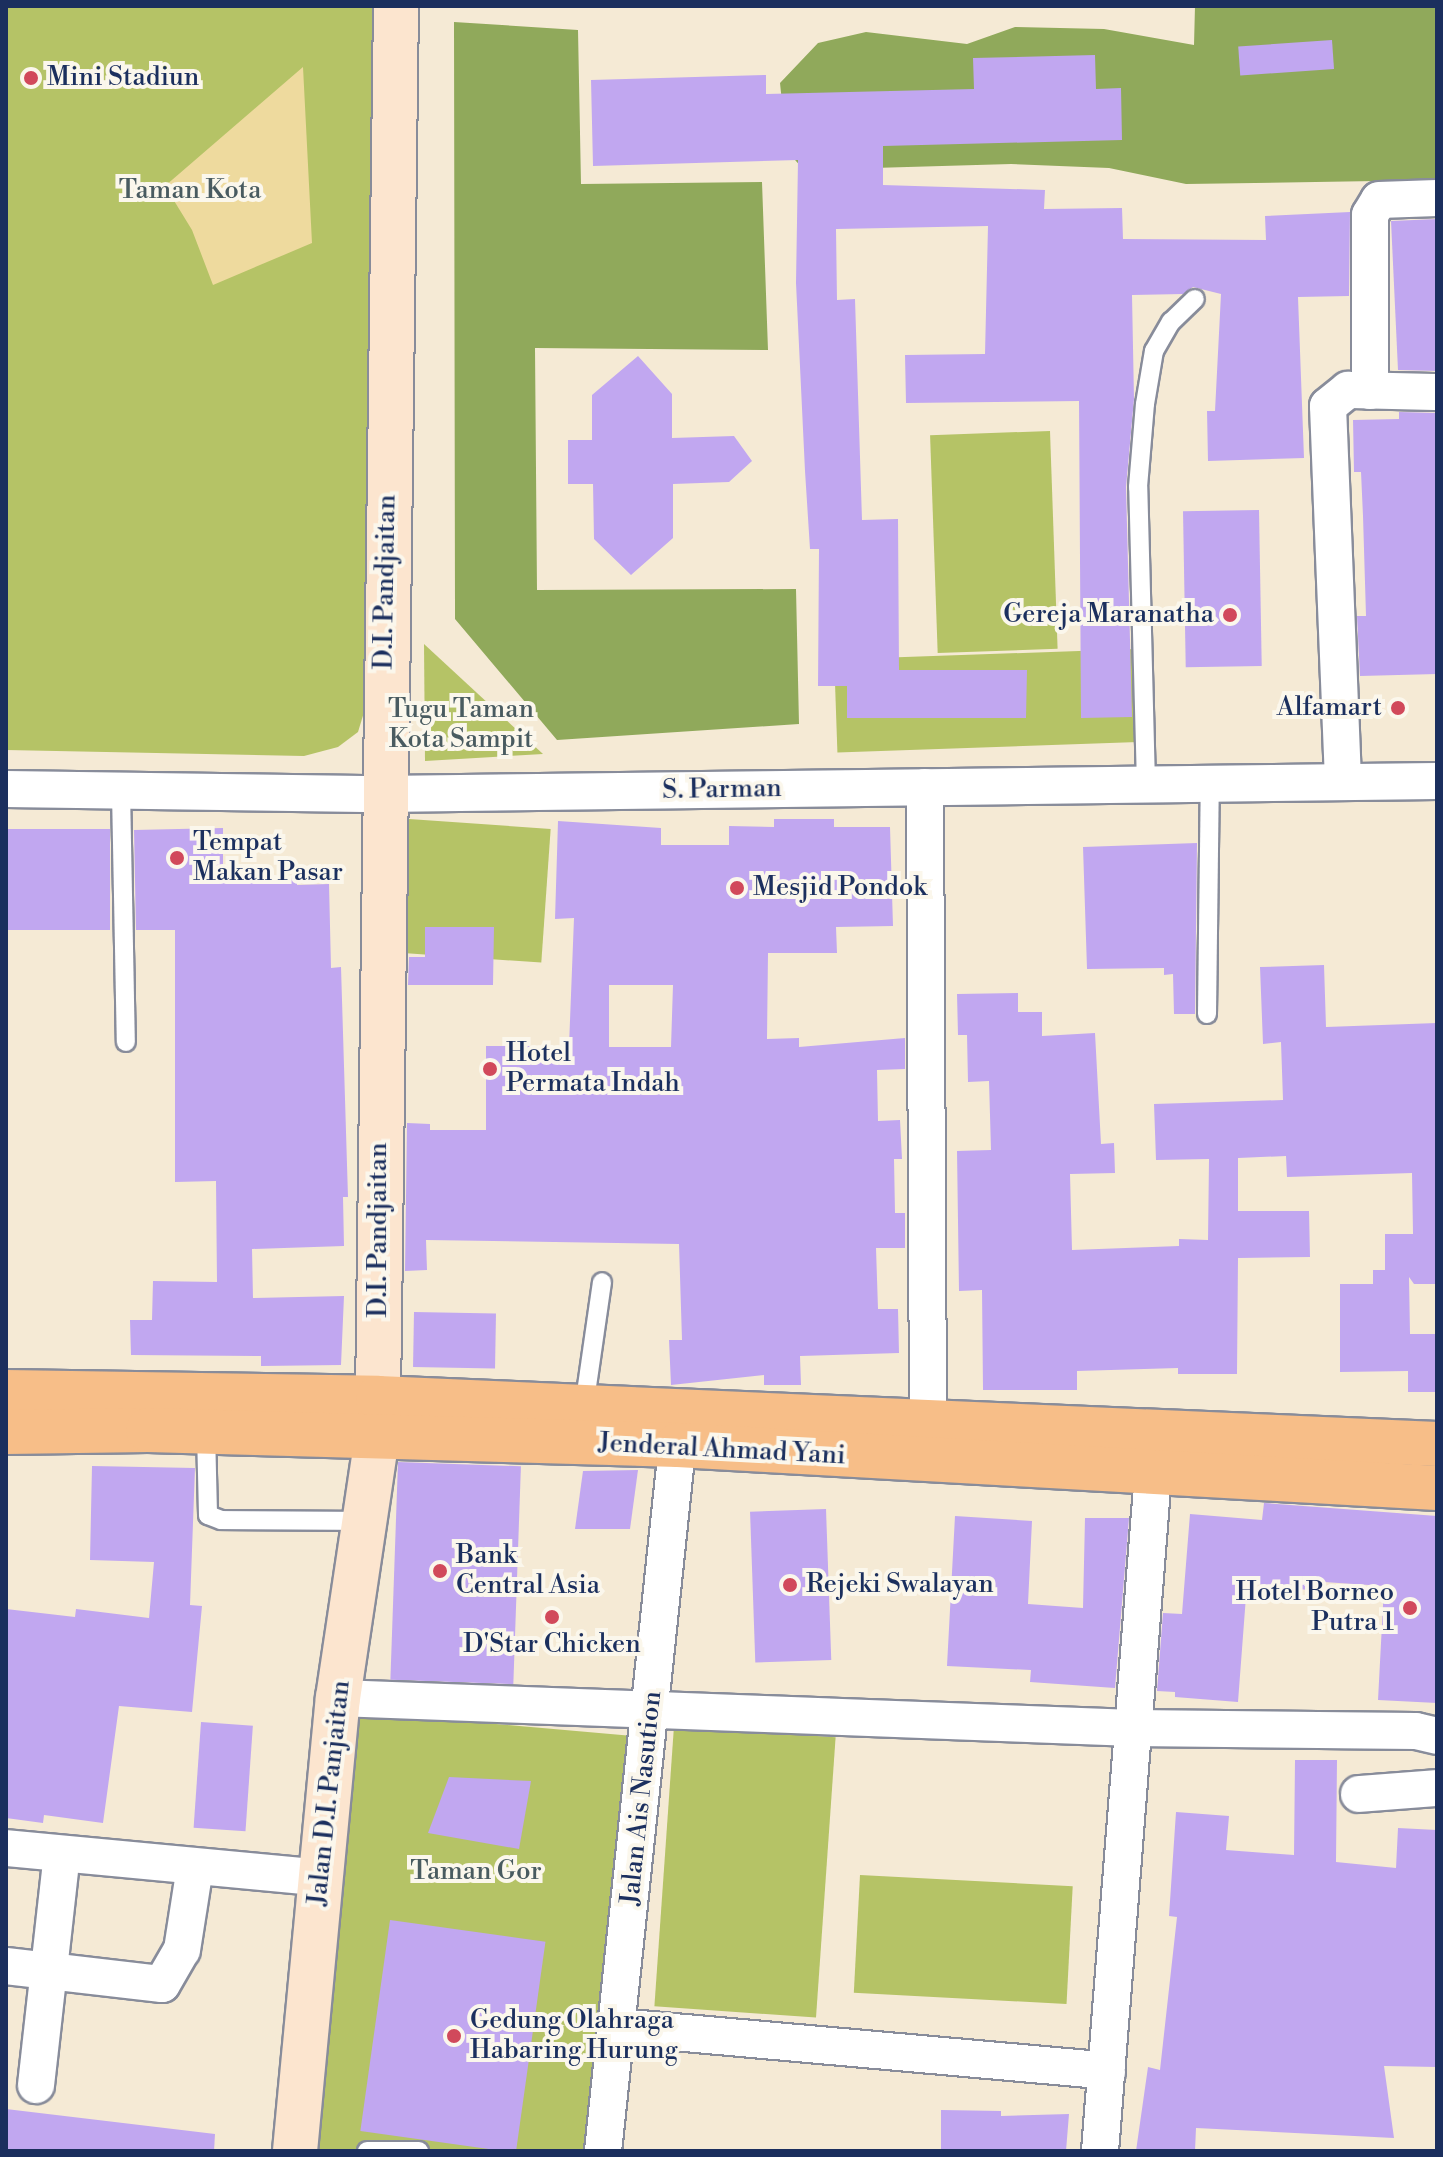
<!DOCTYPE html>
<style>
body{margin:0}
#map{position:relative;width:1443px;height:2157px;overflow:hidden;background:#f5ead5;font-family:"Libre Bodoni",serif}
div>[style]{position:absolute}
.green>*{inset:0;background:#b5c366;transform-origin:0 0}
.forest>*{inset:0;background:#90a95b}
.sand>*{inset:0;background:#eeda9e}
.building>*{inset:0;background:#c1a7f0;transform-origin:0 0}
.roads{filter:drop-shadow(2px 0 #888c9a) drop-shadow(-2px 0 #888c9a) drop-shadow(0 2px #888c9a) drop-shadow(0 -2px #888c9a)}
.lane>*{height:18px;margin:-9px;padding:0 9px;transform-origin:9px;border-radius:9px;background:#fff}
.street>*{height:36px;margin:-18px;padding:0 18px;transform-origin:18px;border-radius:18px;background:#fff}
.secondary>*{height:44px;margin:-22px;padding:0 22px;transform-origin:22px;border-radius:22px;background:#fce5cf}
.highway>*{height:44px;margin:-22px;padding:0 22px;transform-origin:22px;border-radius:22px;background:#f7be88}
.dots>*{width:22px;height:22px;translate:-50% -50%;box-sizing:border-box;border:4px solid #fbf7ec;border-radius:50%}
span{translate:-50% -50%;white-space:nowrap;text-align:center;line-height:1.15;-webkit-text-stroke:8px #fbf7ec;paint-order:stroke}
.poi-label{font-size:26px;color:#1b2f5e}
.left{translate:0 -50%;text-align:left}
.right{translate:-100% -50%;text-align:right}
.park-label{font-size:26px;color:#495b60}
.street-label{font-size:26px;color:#1b2f5e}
.frame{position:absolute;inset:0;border:8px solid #1b2f5e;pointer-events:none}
</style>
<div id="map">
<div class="green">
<i style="clip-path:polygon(6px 6px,378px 6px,365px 709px,358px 732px,338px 747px,304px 756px,6px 750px)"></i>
<i style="left:1050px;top:431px;width:218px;height:120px;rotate:88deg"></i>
<i style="clip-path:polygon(424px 644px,543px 754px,425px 761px)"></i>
<i style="left:1135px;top:649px;width:93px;height:301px;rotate:88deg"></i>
<i style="left:409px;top:819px;width:142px;height:134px;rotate:4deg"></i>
<i style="left:348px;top:1711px;width:289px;height:442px;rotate:5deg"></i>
<i style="left:674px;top:1726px;width:162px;height:281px;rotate:4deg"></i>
<i style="left:860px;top:1875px;width:213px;height:118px;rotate:3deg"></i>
</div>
<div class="forest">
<i style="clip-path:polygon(1195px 6px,1437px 6px,1437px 180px,1186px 184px,1109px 168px,1011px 164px,804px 170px,787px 151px,780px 83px,818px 43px,866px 32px,967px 44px,1015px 27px,1104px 29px,1194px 45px)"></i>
<i style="clip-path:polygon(454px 22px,578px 30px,581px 184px,762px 182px,768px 350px,535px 348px,537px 590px,796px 589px,799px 724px,557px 740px,455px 619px)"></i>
</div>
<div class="sand">
<i style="clip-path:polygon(303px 67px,312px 243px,213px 285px,192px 230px,165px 186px)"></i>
</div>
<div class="building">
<i style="left:1332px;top:40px;width:29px;height:94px;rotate:86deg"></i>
<i style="clip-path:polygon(1095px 55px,1096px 89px,1121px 88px,1122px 140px,883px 146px,883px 185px,1045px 190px,1044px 209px,1122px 208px,1123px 239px,1266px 240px,1265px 216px,1350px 212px,1349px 296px,1298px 297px,1304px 458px,1208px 461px,1207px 411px,1215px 411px,1221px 294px,1193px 287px,1183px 294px,1132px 295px,1134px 399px,1126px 487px,1132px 717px,1081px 718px,1079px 401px,906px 403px,905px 355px,985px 354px,988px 226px,836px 229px,837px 300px,855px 299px,862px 520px,898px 519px,899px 670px,1027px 670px,1026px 718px,847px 718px,847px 686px,818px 686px,819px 549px,810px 549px,805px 471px,796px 283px,798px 160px,593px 166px,591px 80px,766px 75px,766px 94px,974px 89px,973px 58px)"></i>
<i style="clip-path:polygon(1437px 219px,1437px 371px,1398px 370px,1391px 221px)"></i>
<i style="clip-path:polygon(638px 356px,672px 394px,672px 438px,734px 436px,752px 461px,729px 482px,673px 484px,673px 538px,631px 575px,594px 539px,593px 484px,568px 484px,568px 440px,592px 440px,592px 395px)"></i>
<i style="clip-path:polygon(1399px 412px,1437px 413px,1437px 674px,1360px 676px,1357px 616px,1366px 616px,1363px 516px,1361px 472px,1354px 472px,1353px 420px,1399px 419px)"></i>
<i style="left:1259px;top:510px;width:156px;height:76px;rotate:89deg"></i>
<i style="clip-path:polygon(evenodd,774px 819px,834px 819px,834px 827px,890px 827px,893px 926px,836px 927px,837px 953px,768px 953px,767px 1039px,799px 1038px,799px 1047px,905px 1038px,905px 1069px,877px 1070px,878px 1121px,900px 1120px,902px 1159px,894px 1159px,895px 1213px,905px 1213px,905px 1248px,876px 1248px,878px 1309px,898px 1309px,899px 1353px,800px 1356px,801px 1385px,764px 1385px,764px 1375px,671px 1385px,669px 1340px,682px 1340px,679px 1244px,426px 1240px,427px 1270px,405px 1271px,407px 1123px,430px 1124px,430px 1130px,486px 1130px,486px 1046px,569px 1046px,574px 918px,555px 919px,558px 821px,661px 828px,661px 845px,729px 845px,729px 826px,774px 827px,774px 819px,609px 985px,673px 985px,671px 1047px,609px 1047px,609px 985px)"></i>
<i style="clip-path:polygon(223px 828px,223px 876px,297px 876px,297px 885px,329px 884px,331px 968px,341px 967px,348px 1197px,343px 1197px,344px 1246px,252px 1249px,253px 1298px,344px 1296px,341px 1365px,261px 1366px,261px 1356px,131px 1355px,130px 1320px,152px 1320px,153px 1281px,217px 1282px,216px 1181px,175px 1182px,175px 930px,136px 930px,134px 830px)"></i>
<i style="left:7px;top:829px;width:103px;height:101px"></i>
<i style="clip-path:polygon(1197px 843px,1195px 1014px,1174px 1014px,1173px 974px,1164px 975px,1164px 968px,1087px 969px,1083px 847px)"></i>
<i style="clip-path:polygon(425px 927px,494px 927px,493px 985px,408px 985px,409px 957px,425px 957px)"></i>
<i style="clip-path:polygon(1324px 965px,1326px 1027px,1437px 1023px,1437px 1284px,1414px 1284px,1409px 1277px,1410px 1334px,1437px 1334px,1437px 1392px,1408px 1392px,1408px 1371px,1340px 1372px,1340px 1284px,1373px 1284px,1373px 1270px,1385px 1270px,1385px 1234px,1413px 1234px,1412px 1173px,1287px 1177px,1286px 1156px,1238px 1158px,1238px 1211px,1309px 1211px,1310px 1257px,1238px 1258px,1237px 1374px,1178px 1374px,1178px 1368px,1077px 1371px,1077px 1390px,983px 1390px,982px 1290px,959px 1291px,957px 1151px,991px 1150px,989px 1081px,968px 1082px,967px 1035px,958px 1035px,957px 994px,1018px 993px,1018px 1012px,1042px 1012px,1042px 1036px,1095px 1033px,1101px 1144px,1114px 1143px,1115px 1173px,1070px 1174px,1072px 1250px,1179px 1246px,1179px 1239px,1208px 1240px,1209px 1159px,1156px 1160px,1154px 1104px,1283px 1100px,1281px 1042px,1263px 1044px,1260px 967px)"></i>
<i style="left:414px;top:1312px;width:82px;height:55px;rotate:1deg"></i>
<i style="left:398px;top:1462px;width:123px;height:218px;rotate:2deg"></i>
<i style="clip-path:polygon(92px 1466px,195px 1468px,190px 1605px,202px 1606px,192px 1712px,119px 1706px,103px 1823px,44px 1815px,43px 1823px,6px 1818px,6px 1609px,75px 1617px,76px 1609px,149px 1618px,154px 1562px,90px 1560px)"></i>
<i style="clip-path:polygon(638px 1470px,630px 1529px,575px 1529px,583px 1471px)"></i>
<i style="clip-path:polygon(1264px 1503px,1437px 1516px,1437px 1703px,1378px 1700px,1384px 1586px,1309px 1581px,1308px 1590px,1247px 1583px,1238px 1702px,1175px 1697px,1175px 1692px,1157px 1691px,1163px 1613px,1182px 1614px,1190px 1514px,1262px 1520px)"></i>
<i style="left:826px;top:1509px;width:151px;height:76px;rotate:88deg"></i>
<i style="clip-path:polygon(955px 1516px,1032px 1521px,1028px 1604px,1083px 1608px,1085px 1518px,1129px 1518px,1115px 1688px,1030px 1682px,1031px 1670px,947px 1666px)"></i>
<i style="left:201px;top:1722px;width:52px;height:106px;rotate:4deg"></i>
<i style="clip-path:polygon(1295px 1760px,1337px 1760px,1336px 1862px,1396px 1868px,1398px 1828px,1437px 1830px,1437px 2067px,1384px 2066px,1394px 2138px,1196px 2128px,1195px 2151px,1136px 2151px,1148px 2067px,1160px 2070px,1177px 1917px,1169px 1916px,1176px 1812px,1229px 1816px,1226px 1850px,1294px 1855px)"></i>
<i style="clip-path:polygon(449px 1777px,531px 1781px,519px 1849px,428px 1833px)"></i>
<i style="left:390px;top:1920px;width:157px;height:213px;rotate:8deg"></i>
<i style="clip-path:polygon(6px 2109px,215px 2134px,214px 2151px,6px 2151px)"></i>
<i style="clip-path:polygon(941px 2110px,1001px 2111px,1001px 2116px,1069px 2114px,1066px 2151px,941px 2151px)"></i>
</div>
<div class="roads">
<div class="lane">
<i style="left:1146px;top:784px;width:297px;rotate:-91.5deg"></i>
<i style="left:1138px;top:487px;width:83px;rotate:-85.2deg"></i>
<i style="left:1145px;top:404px;width:54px;rotate:-80.4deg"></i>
<i style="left:1154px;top:351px;width:34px;rotate:-60deg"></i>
<i style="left:1171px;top:322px;width:33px;rotate:-44deg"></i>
<i style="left:121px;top:791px;width:251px;rotate:88.9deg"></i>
<i style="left:1207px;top:1014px;width:231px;rotate:-89.3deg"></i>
<i style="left:584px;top:1407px;width:126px;rotate:-81.8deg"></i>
<i style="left:206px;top:1432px;width:83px;rotate:88.6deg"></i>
<i style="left:208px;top:1515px;width:14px;rotate:21deg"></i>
<i style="left:221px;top:1520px;width:143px;rotate:0.4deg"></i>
<i style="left:367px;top:2151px;width:52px"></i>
</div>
<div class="street">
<i style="left:1370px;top:391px;width:176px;rotate:-90deg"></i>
<i style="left:1370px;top:215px;width:17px;rotate:-59deg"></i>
<i style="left:1379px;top:200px;width:58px;rotate:-2deg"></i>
<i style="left:1343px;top:780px;width:374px;rotate:-92.3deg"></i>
<i style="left:1328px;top:406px;width:26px;rotate:-39deg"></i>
<i style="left:1348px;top:390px;width:89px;rotate:1.3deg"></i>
<i style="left:925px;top:787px;width:637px;rotate:89.73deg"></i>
<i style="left:6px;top:789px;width:376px;rotate:0.8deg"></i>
<i style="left:382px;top:794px;width:1055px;rotate:-0.71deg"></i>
<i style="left:338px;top:1698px;width:796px;rotate:2.16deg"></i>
<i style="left:1133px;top:1728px;width:283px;rotate:0.6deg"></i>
<i style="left:1416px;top:1731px;width:22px;rotate:13deg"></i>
<i style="left:1359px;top:1794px;width:78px;rotate:-4.4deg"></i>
<i style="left:6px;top:1848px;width:316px;rotate:5.4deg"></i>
<i style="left:6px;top:1966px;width:157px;rotate:6.6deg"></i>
<i style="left:162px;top:1984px;width:39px;rotate:-60deg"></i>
<i style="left:182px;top:1950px;width:84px;rotate:-81.1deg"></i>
<i style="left:618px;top:2027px;width:491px;rotate:5.1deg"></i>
<i style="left:36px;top:2085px;width:232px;rotate:-83.6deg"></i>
<i style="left:603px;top:2151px;width:735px;rotate:-83.99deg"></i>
<i style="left:1100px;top:2151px;width:678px;rotate:-85.52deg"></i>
</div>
<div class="secondary">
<i style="left:378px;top:1398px;width:1392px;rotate:-89.26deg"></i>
<i style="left:295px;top:2151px;width:455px;rotate:-84.6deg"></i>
<i style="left:338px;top:1698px;width:265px;rotate:-81.5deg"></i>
</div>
<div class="highway">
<i style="left:6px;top:1392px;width:372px;rotate:0.9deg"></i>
<i style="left:378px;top:1398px;width:1060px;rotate:2.49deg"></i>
<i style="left:6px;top:1432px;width:142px;rotate:-0.8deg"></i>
<i style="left:148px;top:1430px;width:530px;rotate:1.62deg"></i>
<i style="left:678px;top:1445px;width:760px;rotate:3.24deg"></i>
</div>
</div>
<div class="dots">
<i style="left:31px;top:78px;background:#d1495b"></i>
<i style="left:1230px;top:615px;background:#d1495b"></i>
<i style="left:1398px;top:708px;background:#d1495b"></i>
<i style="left:177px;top:858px;background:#d1495b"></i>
<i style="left:737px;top:888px;background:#d1495b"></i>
<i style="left:490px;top:1069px;background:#d1495b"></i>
<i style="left:440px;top:1571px;background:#d1495b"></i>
<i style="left:790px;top:1585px;background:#d1495b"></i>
<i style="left:1410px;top:1608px;background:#d1495b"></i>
<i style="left:552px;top:1617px;background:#d1495b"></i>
<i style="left:454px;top:2036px;background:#d1495b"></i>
</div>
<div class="poi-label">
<span class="left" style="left:47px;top:78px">Mini Stadiun</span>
<span class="right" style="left:1214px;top:615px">Gereja Maranatha</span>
<span class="right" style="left:1382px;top:708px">Alfamart</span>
<span class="left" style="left:193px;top:858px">Tempat<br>Makan Pasar</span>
<span class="left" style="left:753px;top:888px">Mesjid Pondok</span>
<span class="left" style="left:506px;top:1069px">Hotel<br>Permata Indah</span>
<span class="left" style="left:456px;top:1571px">Bank<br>Central Asia</span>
<span class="left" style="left:806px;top:1585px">Rejeki Swalayan</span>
<span class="right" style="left:1394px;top:1608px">Hotel Borneo<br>Putra 1</span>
<span style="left:552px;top:1645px">D'Star Chicken</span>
<span class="left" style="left:470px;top:2036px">Gedung Olahraga<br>Habaring Hurung</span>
</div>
<div class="park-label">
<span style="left:190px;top:191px">Taman Kota</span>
<span style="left:461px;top:725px">Tugu Taman<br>Kota Sampit</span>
<span style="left:476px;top:1872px">Taman Gor</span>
</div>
<div class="street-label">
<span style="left:386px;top:582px;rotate:-89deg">D.I. Pandjaitan</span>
<span style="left:722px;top:790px;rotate:-1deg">S. Parman</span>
<span style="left:379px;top:1230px;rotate:-90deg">D.I. Pandjaitan</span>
<span style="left:722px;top:1450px;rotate:3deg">Jenderal Ahmad Yani</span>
<span style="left:330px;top:1793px;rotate:-84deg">Jalan D.I. Panjaitan</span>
<span style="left:642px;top:1798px;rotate:-84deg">Jalan Ais Nasution</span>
</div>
<div class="frame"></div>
</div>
